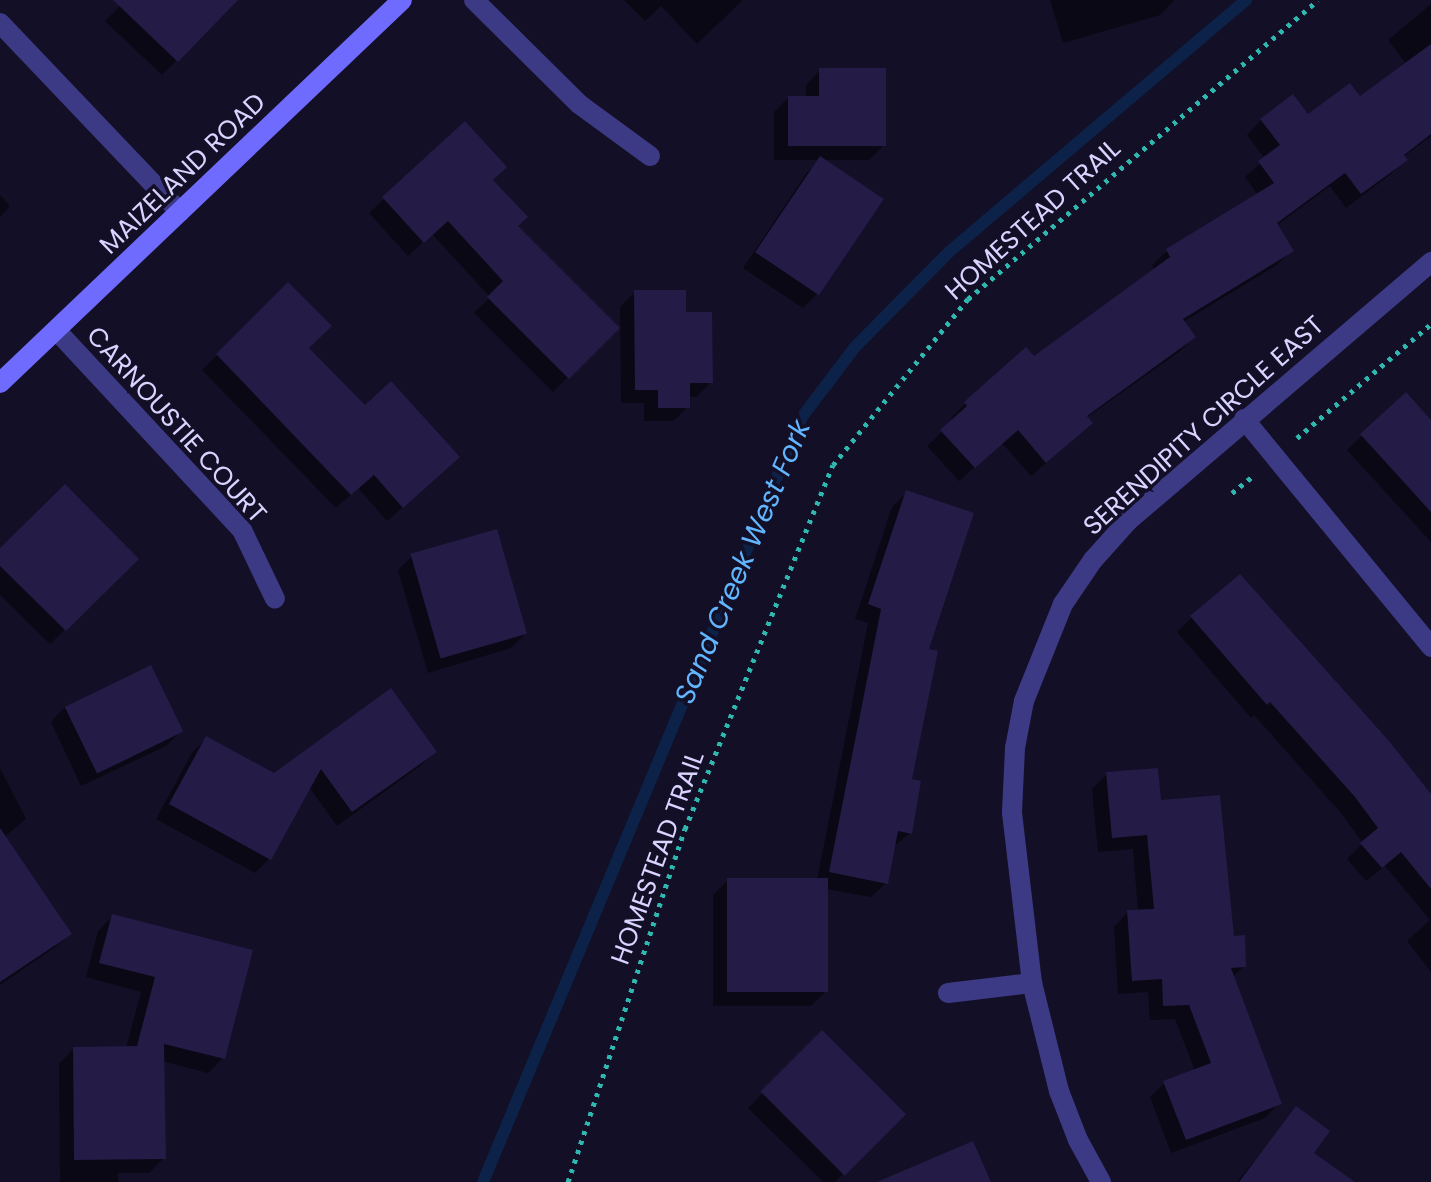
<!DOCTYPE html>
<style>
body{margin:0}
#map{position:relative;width:1431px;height:1182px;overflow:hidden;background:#130f26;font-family:Poppins,sans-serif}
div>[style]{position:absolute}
.shadow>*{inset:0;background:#0007}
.stream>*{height:12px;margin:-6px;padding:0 6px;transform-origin:6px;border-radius:6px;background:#0c2248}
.building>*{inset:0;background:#241b47;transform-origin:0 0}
.path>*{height:5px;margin-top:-2.5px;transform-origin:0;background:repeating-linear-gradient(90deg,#2fb8b0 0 4px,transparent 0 10px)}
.minor>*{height:20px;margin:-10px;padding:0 10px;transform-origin:10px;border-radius:10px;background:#3d3a85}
.secondary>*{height:20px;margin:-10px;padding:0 10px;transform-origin:10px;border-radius:10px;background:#6f6bff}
span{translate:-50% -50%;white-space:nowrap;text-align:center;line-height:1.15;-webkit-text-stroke:7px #130f26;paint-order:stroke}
.street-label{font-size:26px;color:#d9d4ff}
.water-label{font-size:28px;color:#62b6ff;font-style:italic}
</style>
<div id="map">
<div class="shadow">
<i style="clip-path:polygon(126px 0,235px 0,162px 75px,105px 21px)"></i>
<i style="clip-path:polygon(624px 0,743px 0,697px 44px,661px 6px,645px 21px)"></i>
<i style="clip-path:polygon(1050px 0,1174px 0,1174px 1px,1160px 15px,1063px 43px)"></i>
<i style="clip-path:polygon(1431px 4px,1431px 136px,1403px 157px,1405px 160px,1391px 174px,1346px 208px,1330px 186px,1276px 226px,1291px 251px,1277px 265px,1183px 322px,1194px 337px,1179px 352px,1086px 418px,1076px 437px,1031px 476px,1002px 443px,959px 481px,927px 446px,953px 421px,951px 418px,965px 404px,1034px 359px,1155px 270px,1152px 265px,1167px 251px,1258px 195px,1245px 177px,1265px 159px,1247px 135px,1261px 120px,1308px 117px,1360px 99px,1407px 65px,1388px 40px)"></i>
<i style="clip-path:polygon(820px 70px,884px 145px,869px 160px,822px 160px,818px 293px,803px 308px,743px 268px,806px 174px,819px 160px,774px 160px,774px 112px,788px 98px,806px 98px,806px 85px)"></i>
<i style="clip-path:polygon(464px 123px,516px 227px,618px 328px,553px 392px,474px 313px,490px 297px,432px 234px,408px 256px,369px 213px)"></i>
<i style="clip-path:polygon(0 195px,10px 206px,0 217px)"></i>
<i style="clip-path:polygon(288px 285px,306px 348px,365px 408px,443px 471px,387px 521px,358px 488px,336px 508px,202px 370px)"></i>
<i style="clip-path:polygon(635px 292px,711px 382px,697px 397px,688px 397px,688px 407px,673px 421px,644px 421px,644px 403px,621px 403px,620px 307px)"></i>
<i style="clip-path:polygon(1405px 395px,1431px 423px,1431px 542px,1347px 450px)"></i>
<i style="clip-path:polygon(906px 493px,926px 651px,910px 781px,910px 833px,893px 847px,886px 883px,871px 897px,826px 889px,826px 991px,811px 1006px,713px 1006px,713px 895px,728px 880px,817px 880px,868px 623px,855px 619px,892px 507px)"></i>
<i style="clip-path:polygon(0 551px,136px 559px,50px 644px,0 595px)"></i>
<i style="clip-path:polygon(412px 556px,526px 633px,511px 648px,428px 673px,398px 570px)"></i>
<i style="clip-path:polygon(1192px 617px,1431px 795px,1431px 972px,1407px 941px,1430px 920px,1385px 866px,1366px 881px,1347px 859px,1363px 843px,1340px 812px,1254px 715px,1251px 718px,1177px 632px)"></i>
<i style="clip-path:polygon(65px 707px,181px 731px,166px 746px,81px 786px,51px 722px)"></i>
<i style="clip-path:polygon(207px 738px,274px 775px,434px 752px,420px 766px,337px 826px,309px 787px,269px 859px,255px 873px,156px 819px,192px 753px)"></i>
<i style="clip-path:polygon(0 768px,26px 819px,4px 837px,69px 934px,54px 948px,0 985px)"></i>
<i style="clip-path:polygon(1107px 774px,1160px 802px,1232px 938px,1244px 966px,1232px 978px,1280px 1103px,1265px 1118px,1171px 1153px,1150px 1097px,1165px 1083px,1195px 1071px,1175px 1019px,1150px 1020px,1148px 992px,1118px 994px,1114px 927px,1128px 912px,1138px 912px,1133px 849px,1098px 852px,1092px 789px)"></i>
<i style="clip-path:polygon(113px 916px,223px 1058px,208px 1073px,162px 1061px,164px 1158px,149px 1173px,118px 1173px,118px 1182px,60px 1182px,59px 1064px,73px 1049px,126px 1048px,141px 992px,86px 977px,98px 931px)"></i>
<i style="clip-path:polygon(822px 1033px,903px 1114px,835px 1182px,823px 1182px,748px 1108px)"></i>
<i style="clip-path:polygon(1296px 1109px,1312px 1153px,1351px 1182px,1237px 1182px)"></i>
</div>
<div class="stream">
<i style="left:483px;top:1182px;width:829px;rotate:-67.36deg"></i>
<i style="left:802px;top:417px;width:88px;rotate:-52.9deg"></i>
<i style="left:855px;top:347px;width:134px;rotate:-45.3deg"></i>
<i style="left:949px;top:252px;width:390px;rotate:-40.3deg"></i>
</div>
<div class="building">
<i style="clip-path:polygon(113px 0,238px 0,178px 62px)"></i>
<i style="clip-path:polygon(1431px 44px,1431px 134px,1404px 155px,1408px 160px,1361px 194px,1345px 173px,1277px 223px,1294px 251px,1183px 319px,1196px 337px,1087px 416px,1093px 423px,1046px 463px,1018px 430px,975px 468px,940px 430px,967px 406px,964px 402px,1026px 347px,1034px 356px,1170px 257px,1166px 249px,1274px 183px,1258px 161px,1280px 145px,1260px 119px,1293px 94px,1308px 114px,1350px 83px,1360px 96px)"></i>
<i style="clip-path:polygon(819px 68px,886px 68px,886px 146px,788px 146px,788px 96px,819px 96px)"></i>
<i style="clip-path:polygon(465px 121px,507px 167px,493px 180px,528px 217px,518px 226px,620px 328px,569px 379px,487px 297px,503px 281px,448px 221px,424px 243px,382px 197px)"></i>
<i style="left:820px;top:156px;width:77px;height:116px;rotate:34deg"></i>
<i style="clip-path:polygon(288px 282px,332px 326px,309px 348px,365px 405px,391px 381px,460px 457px,403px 508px,374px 475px,351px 495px,216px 354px)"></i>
<i style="clip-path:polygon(634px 290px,686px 290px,686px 312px,712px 312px,713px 383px,690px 383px,690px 408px,658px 408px,658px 390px,635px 390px)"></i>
<i style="clip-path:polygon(1406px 392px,1431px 420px,1431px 512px,1360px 434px)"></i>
<i style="clip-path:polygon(65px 484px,139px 559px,66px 631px,0 566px,0 548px)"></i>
<i style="clip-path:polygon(906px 490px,974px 513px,929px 649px,938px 651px,912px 779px,921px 781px,912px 834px,898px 831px,888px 884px,829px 872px,881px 609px,868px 604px)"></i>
<i style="left:497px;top:529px;width:109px;height:90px;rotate:74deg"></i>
<i style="clip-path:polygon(1240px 574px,1389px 741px,1431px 794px,1431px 889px,1401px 852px,1382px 868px,1360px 843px,1378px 828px,1355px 797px,1270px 702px,1267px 705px,1190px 616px)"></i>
<i style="left:151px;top:665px;width:74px;height:96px;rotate:64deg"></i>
<i style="clip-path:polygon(391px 688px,437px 752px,352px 812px,321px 769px,271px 860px,169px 804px,206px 736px,274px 773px)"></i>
<i style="clip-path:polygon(1158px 768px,1161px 800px,1220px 795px,1234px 936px,1245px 935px,1246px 967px,1231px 968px,1282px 1104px,1186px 1140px,1163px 1081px,1211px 1063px,1189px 1005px,1163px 1006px,1162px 979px,1132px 981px,1127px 910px,1154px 909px,1147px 835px,1112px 838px,1106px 772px)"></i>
<i style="clip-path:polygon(0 828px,72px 934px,0 982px)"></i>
<i style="left:727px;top:878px;width:101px;height:114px"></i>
<i style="clip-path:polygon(112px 914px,253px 950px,225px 1059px,164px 1044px,166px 1159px,74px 1160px,73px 1047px,137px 1046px,155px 977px,99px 963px)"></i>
<i style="left:822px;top:1030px;width:119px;height:87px;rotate:45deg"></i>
<i style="clip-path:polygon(1296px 1106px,1330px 1131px,1314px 1153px,1355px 1182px,1239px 1182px)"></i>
<i style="clip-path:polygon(973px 1141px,991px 1182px,877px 1182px)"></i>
</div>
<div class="path">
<i style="left:1297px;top:438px;width:176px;rotate:-40.4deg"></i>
<i style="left:1232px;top:493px;width:27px;rotate:-39deg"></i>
<i style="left:568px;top:1182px;width:372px;rotate:-71.7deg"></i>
<i style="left:685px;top:829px;width:393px;rotate:-67.9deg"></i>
<i style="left:833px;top:465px;width:214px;rotate:-50.9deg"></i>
<i style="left:968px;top:299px;width:460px;rotate:-40.5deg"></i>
</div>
<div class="minor">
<i style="left:474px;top:0;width:148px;rotate:44.7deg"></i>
<i style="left:579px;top:104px;width:88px;rotate:36.2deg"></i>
<i style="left:0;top:23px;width:261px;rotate:46.4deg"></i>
<i style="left:57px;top:331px;width:272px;rotate:47.1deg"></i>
<i style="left:242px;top:530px;width:76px;rotate:64.4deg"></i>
<i style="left:1244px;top:419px;width:295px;rotate:50.6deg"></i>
<i style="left:948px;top:993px;width:85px;rotate:-6.8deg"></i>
<i style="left:1101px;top:1182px;width:48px;rotate:-118.7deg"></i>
<i style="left:1078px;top:1140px;width:53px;rotate:-111.2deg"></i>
<i style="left:1059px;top:1091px;width:111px;rotate:-104deg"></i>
<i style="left:1032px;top:983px;width:172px;rotate:-96.7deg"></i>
<i style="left:1012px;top:812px;width:64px;rotate:-87.3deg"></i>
<i style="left:1015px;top:748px;width:48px;rotate:-79.2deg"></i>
<i style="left:1024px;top:701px;width:105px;rotate:-68.1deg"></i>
<i style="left:1063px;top:604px;width:53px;rotate:-55.7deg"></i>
<i style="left:1093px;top:560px;width:52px;rotate:-48.1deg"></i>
<i style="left:1128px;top:521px;width:399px;rotate:-40.5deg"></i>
</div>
<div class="secondary">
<i style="left:0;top:383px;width:555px;rotate:-43.61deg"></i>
</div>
<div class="street-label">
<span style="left:183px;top:174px;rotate:-44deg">MAIZELAND ROAD</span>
<span style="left:1033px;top:220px;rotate:-42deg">HOMESTEAD TRAIL</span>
<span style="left:176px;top:425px;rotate:48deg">CARNOUSTIE COURT</span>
<span style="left:1204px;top:426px;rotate:-42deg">SERENDIPITY CIRCLE EAST</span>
<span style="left:658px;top:858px;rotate:-70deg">HOMESTEAD TRAIL</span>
</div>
<div class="water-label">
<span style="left:743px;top:562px;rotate:-67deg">Sand Creek West Fork</span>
</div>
</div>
